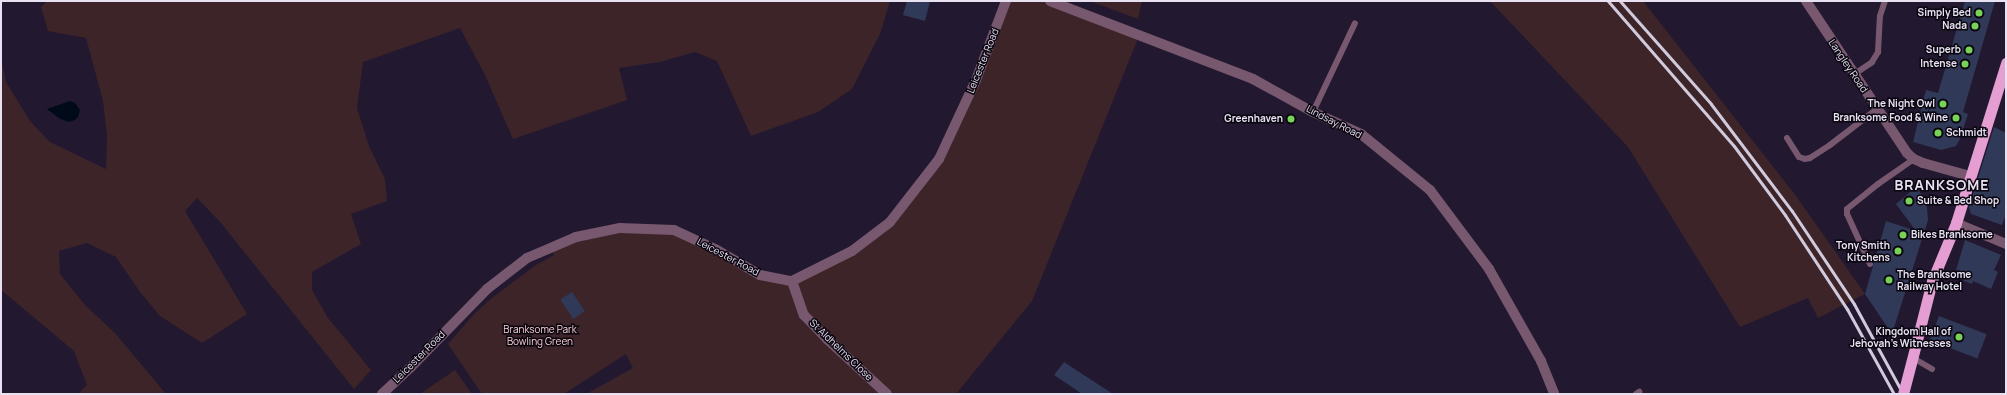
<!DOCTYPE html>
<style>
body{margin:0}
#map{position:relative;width:2007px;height:395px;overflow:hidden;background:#221830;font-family:Manrope,sans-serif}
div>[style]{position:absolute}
.green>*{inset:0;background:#3c2428}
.water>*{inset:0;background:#000a18}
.building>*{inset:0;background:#303a58;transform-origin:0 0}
.service>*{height:6px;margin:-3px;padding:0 3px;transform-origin:3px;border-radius:3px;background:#77586f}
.minor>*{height:10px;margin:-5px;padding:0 5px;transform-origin:5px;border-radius:5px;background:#77586f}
.tertiary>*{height:10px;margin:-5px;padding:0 5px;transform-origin:5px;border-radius:5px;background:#77586f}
.trunk>*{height:11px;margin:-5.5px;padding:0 5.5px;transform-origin:5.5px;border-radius:5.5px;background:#e49ed2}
.rail>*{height:3px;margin:-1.5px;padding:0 1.5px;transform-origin:1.5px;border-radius:1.5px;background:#d1cadc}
.trunk-bridge>*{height:11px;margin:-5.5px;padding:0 5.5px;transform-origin:5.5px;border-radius:5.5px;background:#e49ed2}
.dots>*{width:11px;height:11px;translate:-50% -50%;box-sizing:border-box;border:2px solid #0a0610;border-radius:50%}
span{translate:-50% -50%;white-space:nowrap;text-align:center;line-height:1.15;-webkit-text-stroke:3px #0a0610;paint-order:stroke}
.poi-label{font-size:10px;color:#e8e1f2;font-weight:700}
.right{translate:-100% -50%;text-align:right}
.left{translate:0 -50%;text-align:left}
.street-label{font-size:10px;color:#e8e1f2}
.park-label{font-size:10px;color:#fccfd5}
.district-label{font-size:14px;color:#e8e1f2;font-weight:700;letter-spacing:1px}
.frame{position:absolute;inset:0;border:2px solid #e8e1f2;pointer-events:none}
</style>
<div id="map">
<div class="green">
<i style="clip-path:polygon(47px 1px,890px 1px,880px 34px,852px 89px,818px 112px,751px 136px,717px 61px,695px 52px,660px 62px,619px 68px,627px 100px,513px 139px,485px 75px,460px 28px,363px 62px,357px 108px,369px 146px,385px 179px,387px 201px,351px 214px,361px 244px,312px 272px,312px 290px,328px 318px,371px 370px,354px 389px,221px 223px,197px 198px,185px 211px,247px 314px,202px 343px,160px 316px,140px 292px,116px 257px,87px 243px,59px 251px,60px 274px,85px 305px,115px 333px,166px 394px,78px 394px,87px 385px,74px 351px,1px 290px,1px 58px,6px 82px,30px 121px,50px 142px,106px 169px,107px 135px,103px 101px,86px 38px,48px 31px,41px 7px)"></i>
<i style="clip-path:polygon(1006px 1px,1050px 1px,1139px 36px,1032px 301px,956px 394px,586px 394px,633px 368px,626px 354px,564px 394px,482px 394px,448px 344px,475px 313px,493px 297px,536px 265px,554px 255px,549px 247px,620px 228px,674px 230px,760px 275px,792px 281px,826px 264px,890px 222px,939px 159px)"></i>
<i style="clip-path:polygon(1090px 1px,1142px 1px,1138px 19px)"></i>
<i style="clip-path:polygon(1490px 1px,1643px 1px,1796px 196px,1865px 294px,1818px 318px,1808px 298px,1740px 327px,1628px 147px)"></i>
<i style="clip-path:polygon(455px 370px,472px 394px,420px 394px,427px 389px)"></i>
</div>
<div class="water">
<i style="clip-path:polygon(70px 101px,75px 103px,80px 110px,78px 117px,75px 120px,69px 122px,60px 119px,47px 109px)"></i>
</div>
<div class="building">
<i style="clip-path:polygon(907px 1px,930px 1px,925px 21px,903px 15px)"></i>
<i style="clip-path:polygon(1965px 1px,1995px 1px,1963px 112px,1968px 114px,1960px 139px,1956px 146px,1941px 150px,1913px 142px,1926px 90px,1938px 93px)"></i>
<i style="clip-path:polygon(1994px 127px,2006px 133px,2006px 214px,2002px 225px,1971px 214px,1969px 207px)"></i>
<i style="clip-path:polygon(1916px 187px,1924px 198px,1927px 208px,1928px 220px,1892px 334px,1865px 294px,1886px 221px,1916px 231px,1896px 204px)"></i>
<i style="clip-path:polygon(1965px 240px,2001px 255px,1994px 270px,1998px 272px,1991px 289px,1973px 281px,1972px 284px,1954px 277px)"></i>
<i style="left:572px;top:292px;width:23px;height:14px;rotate:56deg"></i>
<i style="left:1939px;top:316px;width:51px;height:26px;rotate:21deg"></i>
<i style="clip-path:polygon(1064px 362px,1076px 370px,1113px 394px,1082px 394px,1075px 389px,1054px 375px)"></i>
</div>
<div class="service">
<i style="left:1853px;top:75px;width:23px;rotate:-34deg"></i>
<i style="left:1872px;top:62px;width:12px;rotate:-59deg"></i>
<i style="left:1878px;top:52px;width:36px;rotate:-87deg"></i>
<i style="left:1880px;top:16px;width:16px;rotate:-72deg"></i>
<i style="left:1313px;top:112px;width:98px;rotate:-64.7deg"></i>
<i style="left:1787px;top:138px;width:22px;rotate:58deg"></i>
<i style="left:1799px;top:157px;width:6px;rotate:18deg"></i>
<i style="left:1805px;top:159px;width:5px;rotate:-11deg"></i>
<i style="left:1810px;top:158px;width:24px;rotate:-33deg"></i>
<i style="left:1830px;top:145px;width:59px;rotate:-37.5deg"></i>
<i style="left:1870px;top:264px;width:55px;rotate:-114.7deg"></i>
<i style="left:1847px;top:214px;width:5px;rotate:-90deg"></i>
<i style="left:1847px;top:209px;width:40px;rotate:-39deg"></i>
<i style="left:1878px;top:184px;width:44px;rotate:-34.8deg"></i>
<i style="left:1913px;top:358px;width:22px;rotate:30deg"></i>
<i style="left:1636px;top:394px;width:4px;rotate:-34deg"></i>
</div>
<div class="minor">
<i style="left:1806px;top:1px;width:182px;rotate:56.4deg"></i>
<i style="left:1907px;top:153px;width:9px;rotate:41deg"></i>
<i style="left:1914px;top:159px;width:10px;rotate:24deg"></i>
<i style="left:1923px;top:163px;width:49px;rotate:15.5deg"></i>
<i style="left:1956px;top:223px;width:54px;rotate:22.8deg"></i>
<i style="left:792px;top:281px;width:36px;rotate:71deg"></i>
<i style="left:804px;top:315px;width:33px;rotate:46deg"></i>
<i style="left:827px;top:339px;width:81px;rotate:42.5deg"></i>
</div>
<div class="tertiary">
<i style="left:1050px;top:1px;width:217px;rotate:21deg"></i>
<i style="left:1253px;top:79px;width:68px;rotate:28.8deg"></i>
<i style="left:1313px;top:112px;width:53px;rotate:24.6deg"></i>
<i style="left:1361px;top:134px;width:89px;rotate:39.1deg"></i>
<i style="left:1430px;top:190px;width:99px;rotate:53.2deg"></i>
<i style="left:1489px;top:269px;width:106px;rotate:60.5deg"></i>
<i style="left:1541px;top:361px;width:35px;rotate:68deg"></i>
<i style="left:382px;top:394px;width:38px;rotate:-43deg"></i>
<i style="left:410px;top:368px;width:110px;rotate:-45.7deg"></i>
<i style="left:487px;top:289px;width:51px;rotate:-37.8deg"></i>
<i style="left:527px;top:258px;width:53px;rotate:-23.2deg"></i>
<i style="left:576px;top:237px;width:45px;rotate:-11.6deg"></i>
<i style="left:620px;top:228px;width:54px;rotate:2.1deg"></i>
<i style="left:674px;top:230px;width:47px;rotate:24.9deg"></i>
<i style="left:717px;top:250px;width:50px;rotate:30.2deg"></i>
<i style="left:760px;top:275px;width:33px;rotate:11deg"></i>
<i style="left:792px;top:281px;width:67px;rotate:-26.6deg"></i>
<i style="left:852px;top:251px;width:48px;rotate:-37.3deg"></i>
<i style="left:890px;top:222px;width:80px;rotate:-52.1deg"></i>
<i style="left:939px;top:159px;width:87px;rotate:-64.9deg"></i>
<i style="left:976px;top:80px;width:85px;rotate:-69.2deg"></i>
</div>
<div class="trunk">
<i style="left:1916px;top:344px;width:65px;rotate:-75.7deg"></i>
<i style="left:1932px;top:281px;width:63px;rotate:-67.5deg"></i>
<i style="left:1956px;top:223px;width:168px;rotate:-72.6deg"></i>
</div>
<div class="rail">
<i style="left:1608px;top:1px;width:192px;rotate:49deg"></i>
<i style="left:1734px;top:146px;width:86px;rotate:53.5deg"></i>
<i style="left:1785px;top:215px;width:113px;rotate:56.6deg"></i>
<i style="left:1847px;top:309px;width:97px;rotate:61.1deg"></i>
<i style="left:1620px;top:1px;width:137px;rotate:48.5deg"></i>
<i style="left:1711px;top:104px;width:134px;rotate:52.9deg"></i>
<i style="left:1792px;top:211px;width:112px;rotate:56.3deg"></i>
<i style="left:1854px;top:304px;width:102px;rotate:61.4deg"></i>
</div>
<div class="trunk-bridge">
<i style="left:1903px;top:394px;width:52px;rotate:-75.4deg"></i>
</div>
<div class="dots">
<i style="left:1979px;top:13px;background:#78d258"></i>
<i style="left:1975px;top:26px;background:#78d258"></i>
<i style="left:1969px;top:50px;background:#78d258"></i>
<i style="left:1965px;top:64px;background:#78d258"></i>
<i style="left:1943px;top:104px;background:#78d258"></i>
<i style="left:1956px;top:118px;background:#78d258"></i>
<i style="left:1291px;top:119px;background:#78d258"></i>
<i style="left:1938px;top:133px;background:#78d258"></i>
<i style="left:1909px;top:201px;background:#78d258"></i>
<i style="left:1903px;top:235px;background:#78d258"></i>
<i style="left:1898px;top:251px;background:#78d258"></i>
<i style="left:1889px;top:280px;background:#78d258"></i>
<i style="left:1959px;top:337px;background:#78d258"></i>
</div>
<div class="poi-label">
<span class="right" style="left:1971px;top:13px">Simply Bed</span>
<span class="right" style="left:1967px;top:26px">Nada</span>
<span class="right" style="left:1961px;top:50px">Superb</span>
<span class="right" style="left:1957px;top:64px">Intense</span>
<span class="right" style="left:1935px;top:104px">The Night Owl</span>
<span class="right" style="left:1948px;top:118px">Branksome Food &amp; Wine</span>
<span class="right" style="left:1283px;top:119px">Greenhaven</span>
<span class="left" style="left:1946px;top:133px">Schmidt</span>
<span class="left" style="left:1917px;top:201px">Suite &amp; Bed Shop</span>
<span class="left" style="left:1911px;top:235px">Bikes Branksome</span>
<span class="right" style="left:1890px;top:251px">Tony Smith<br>Kitchens</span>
<span class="left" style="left:1897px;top:280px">The Branksome<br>Railway Hotel</span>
<span class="right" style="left:1951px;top:337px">Kingdom Hall of<br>Jehovah's Witnesses</span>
</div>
<div class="street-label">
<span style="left:983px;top:61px;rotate:-68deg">Leicester Road</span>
<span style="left:1848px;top:66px;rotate:56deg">Langley Road</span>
<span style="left:1334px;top:122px;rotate:27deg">Lindsay Road</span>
<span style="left:728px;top:257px;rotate:28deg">Leicester Road</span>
<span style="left:841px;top:350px;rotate:44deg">St Aldhelms Close</span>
<span style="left:419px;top:357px;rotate:-45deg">Leicester Road</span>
</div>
<div class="park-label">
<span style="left:540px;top:335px">Branksome Park<br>Bowling Green</span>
</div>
<div class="district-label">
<span style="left:1942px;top:185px">BRANKSOME</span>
</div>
<div class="frame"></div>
</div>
